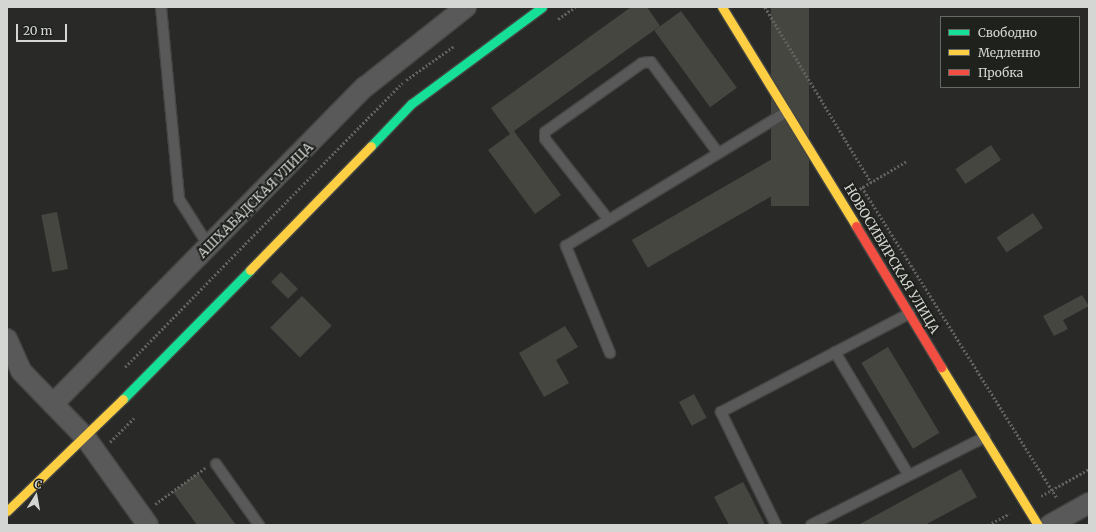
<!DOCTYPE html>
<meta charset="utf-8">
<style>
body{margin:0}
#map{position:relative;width:1096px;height:532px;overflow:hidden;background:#292a28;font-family:Merriweather,serif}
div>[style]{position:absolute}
.building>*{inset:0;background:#45463f;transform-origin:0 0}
.path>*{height:2.5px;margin-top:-1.25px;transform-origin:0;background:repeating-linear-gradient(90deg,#616260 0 2px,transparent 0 4px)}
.roads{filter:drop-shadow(1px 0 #444643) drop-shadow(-1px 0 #444643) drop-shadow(0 1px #444643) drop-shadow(0 -1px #444643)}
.lane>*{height:10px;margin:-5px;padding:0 5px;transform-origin:5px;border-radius:5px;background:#585958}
.street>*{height:20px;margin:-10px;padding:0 10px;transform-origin:10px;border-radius:10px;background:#585958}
.fast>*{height:9px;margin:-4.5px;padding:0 4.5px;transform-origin:4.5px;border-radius:4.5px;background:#16e098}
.slow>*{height:9px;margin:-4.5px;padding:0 4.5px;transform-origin:4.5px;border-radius:4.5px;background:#ffcf43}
.jam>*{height:9px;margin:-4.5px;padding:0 4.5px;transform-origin:4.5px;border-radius:4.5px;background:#f24e42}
span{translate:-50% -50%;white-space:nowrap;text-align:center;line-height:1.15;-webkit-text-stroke:4px #1f211d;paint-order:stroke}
.street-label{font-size:13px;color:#d4d6d3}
.frame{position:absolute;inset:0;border:8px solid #d4d6d3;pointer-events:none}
.legend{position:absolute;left:940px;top:16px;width:140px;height:72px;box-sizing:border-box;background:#1f211d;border:1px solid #676966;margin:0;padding:5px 7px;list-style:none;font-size:12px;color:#d4d6d3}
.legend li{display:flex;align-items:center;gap:8px;height:20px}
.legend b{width:20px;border:1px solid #676966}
.north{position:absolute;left:16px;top:476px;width:40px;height:40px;-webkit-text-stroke:3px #1f211d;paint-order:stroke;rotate:11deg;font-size:11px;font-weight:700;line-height:16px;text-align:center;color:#d4d6d3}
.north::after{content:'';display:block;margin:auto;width:14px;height:18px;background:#d4d6d3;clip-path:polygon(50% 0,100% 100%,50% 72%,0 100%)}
.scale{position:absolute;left:16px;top:24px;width:51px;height:18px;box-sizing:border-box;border:2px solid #d4d6d3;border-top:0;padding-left:5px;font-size:12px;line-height:14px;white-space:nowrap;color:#d4d6d3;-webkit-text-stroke:3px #1f211d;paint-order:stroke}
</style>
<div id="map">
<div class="building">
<i style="clip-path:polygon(631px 7px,647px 7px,660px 26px,514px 131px,561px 195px,535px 214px,488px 150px,510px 134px,491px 108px)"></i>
<i style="left:771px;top:7px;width:38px;height:199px"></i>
<i style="left:681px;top:11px;width:95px;height:33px;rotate:54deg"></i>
<i style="left:991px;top:145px;width:18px;height:43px;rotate:56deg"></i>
<i style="left:779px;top:155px;width:32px;height:170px;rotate:60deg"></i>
<i style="left:57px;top:212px;width:58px;height:16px;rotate:79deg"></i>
<i style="left:1033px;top:213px;width:18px;height:44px;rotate:56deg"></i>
<i style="left:281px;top:272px;width:24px;height:14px;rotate:45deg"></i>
<i style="clip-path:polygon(1082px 295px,1089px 306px,1063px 320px,1068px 329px,1054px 336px,1043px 316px)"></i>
<i style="left:302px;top:296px;width:42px;height:45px;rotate:45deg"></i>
<i style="clip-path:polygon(565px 326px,578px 347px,556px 360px,569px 383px,544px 397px,519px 353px)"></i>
<i style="left:888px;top:347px;width:100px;height:31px;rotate:59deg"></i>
<i style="left:694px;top:394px;width:27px;height:17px;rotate:62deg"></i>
<i style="clip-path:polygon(961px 469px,977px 497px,925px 525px,858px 525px)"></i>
<i style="clip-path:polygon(198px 473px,236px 525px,197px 525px,173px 492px)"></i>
<i style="clip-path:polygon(743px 482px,750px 495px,765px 525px,729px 525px,714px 497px)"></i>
</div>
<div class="path">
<i style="left:765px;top:7px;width:205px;rotate:58.8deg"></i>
<i style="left:558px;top:19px;width:21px;rotate:-35deg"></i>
<i style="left:406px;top:80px;width:59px;rotate:-35.3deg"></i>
<i style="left:862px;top:187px;width:368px;rotate:57.9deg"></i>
<i style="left:856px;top:191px;width:59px;rotate:-30.5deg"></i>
<i style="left:125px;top:367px;width:397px;rotate:-45.7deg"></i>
<i style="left:110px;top:442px;width:35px;rotate:-45deg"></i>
<i style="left:1041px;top:496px;width:55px;rotate:-29.4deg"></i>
<i style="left:155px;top:504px;width:62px;rotate:-35.8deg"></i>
<i style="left:988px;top:525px;width:24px;rotate:-28deg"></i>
</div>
<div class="roads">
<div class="lane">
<i style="left:161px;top:7px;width:193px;rotate:84.6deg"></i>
<i style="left:179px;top:199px;width:58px;rotate:57.7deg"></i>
<i style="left:608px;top:219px;width:102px;rotate:-128.2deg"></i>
<i style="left:545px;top:139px;width:7px;rotate:-90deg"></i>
<i style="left:545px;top:132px;width:119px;rotate:-35.4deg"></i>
<i style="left:642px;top:63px;width:9px;rotate:-6deg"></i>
<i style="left:651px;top:62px;width:113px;rotate:53.6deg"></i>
<i style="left:835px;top:352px;width:142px;rotate:59.1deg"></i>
<i style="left:610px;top:353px;width:116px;rotate:-112.4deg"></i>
<i style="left:566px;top:246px;width:258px;rotate:-31.3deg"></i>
<i style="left:216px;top:464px;width:75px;rotate:54.8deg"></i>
<i style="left:776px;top:525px;width:126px;rotate:-116deg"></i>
<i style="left:721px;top:412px;width:213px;rotate:-27.6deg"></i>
<i style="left:811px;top:525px;width:195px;rotate:-26.8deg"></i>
</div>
<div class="street">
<i style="left:7px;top:339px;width:35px;rotate:66deg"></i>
<i style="left:21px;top:371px;width:92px;rotate:45.9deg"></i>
<i style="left:85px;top:437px;width:108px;rotate:54.4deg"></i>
<i style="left:53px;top:404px;width:445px;rotate:-45.5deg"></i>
<i style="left:365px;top:87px;width:129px;rotate:-38.4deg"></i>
<i style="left:1050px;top:525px;width:45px;rotate:-29.4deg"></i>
</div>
<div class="fast">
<i style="left:371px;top:146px;width:58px;rotate:-46.4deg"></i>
<i style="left:411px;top:104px;width:163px;rotate:-36.5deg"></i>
<i style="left:123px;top:399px;width:181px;rotate:-45.4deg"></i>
</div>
<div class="slow">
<i style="left:722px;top:7px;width:257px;rotate:58.5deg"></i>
<i style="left:250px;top:270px;width:173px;rotate:-45.7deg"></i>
<i style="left:941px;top:367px;width:185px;rotate:58.5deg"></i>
<i style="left:7px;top:511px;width:161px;rotate:-44deg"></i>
</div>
<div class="jam">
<i style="left:856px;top:226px;width:165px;rotate:58.9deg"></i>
</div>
</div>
<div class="street-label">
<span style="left:256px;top:201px;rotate:-45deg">АШХАБАДСКАЯ УЛИЦА</span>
<span style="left:891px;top:259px;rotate:59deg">НОВОСИБИРСКАЯ УЛИЦА</span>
</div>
<div class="frame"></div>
<ul class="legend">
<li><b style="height:5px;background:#16e098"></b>Свободно</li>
<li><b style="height:5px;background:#ffcf43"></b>Медленно</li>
<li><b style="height:5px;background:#f24e42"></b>Пробка</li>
</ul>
<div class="north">С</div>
<div class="scale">20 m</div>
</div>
